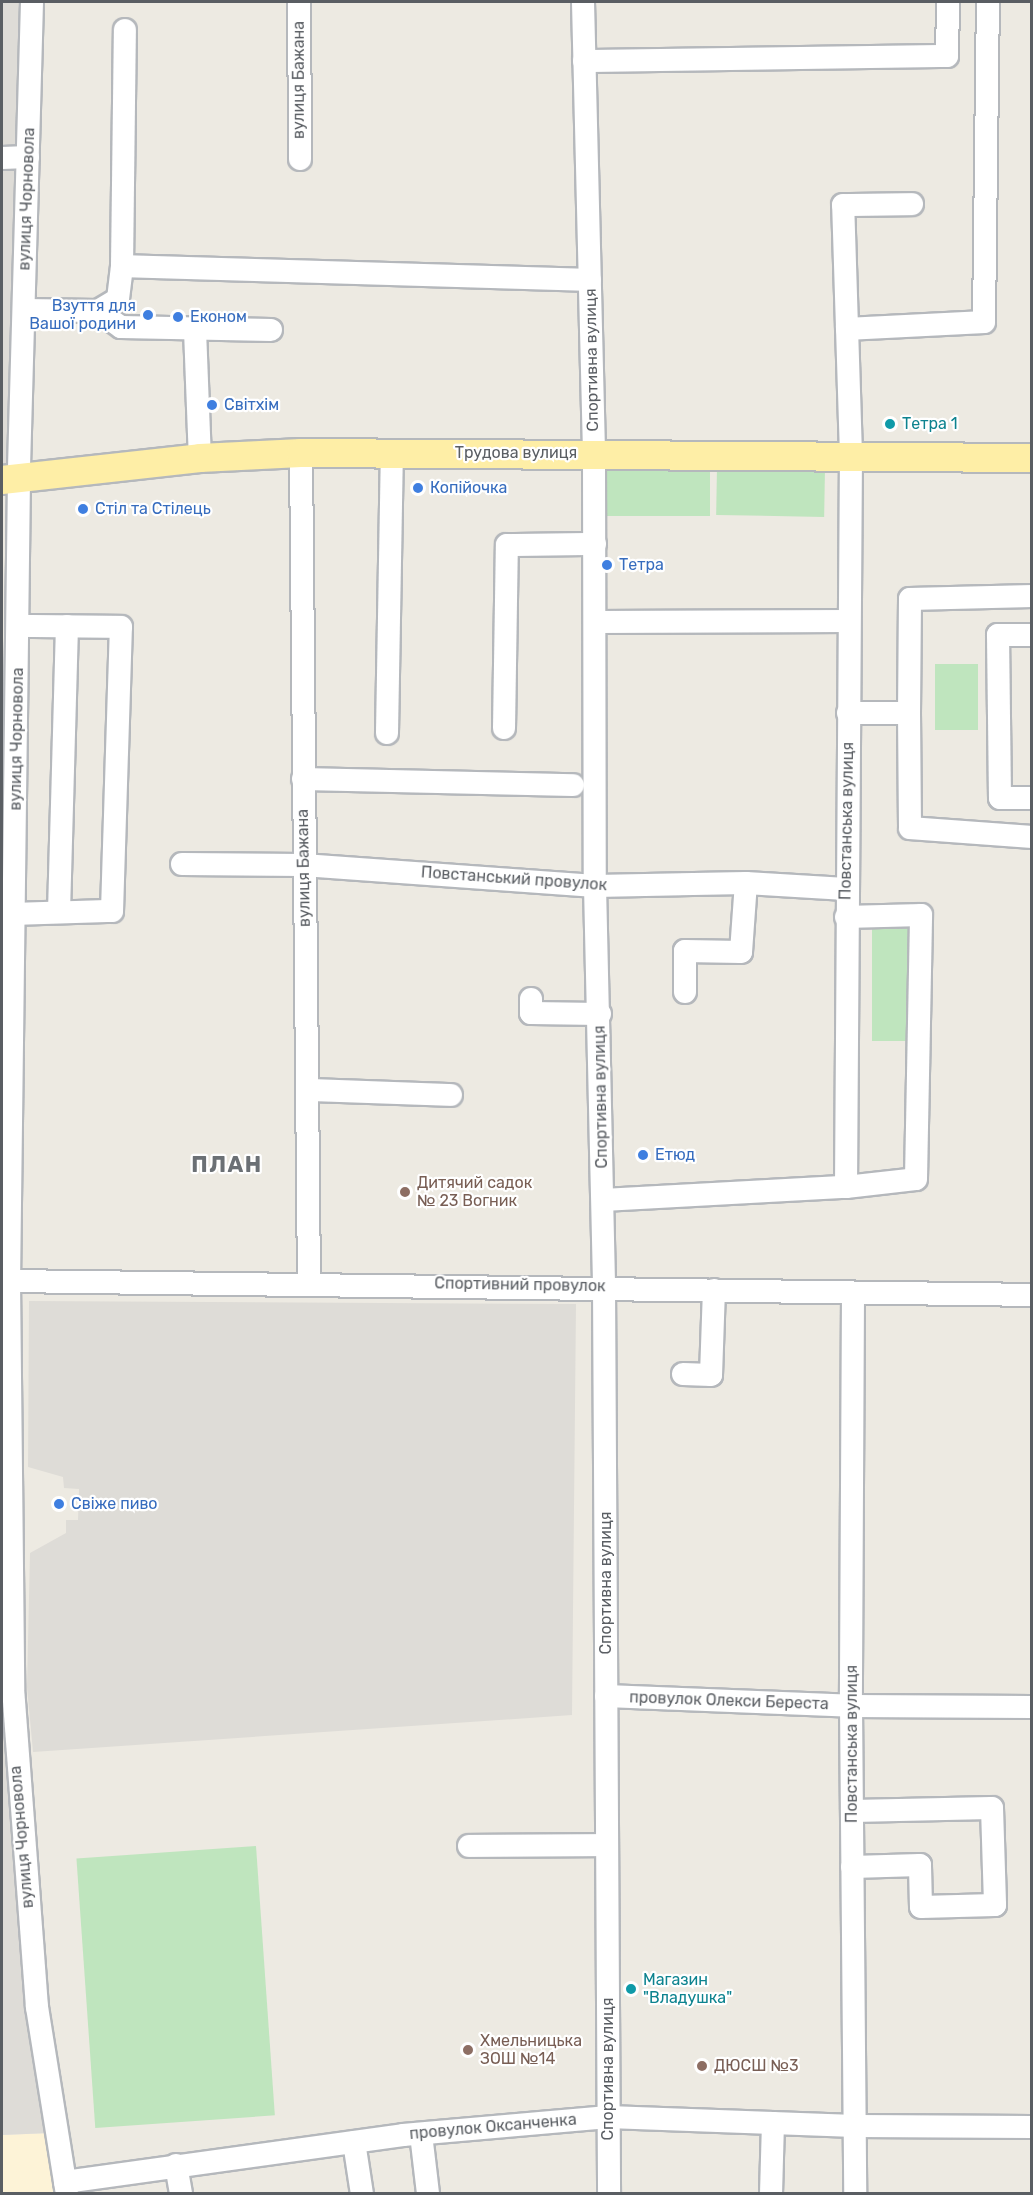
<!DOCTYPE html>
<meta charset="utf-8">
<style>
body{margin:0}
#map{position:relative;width:1033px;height:2195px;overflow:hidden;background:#edeae2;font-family:Rubik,sans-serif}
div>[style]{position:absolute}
.commercial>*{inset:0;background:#fdf3d7}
.industrial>*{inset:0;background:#dedcd7}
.green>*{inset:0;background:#bfe5be;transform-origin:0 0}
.roads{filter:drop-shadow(2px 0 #b5b8bc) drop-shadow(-2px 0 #b5b8bc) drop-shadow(0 2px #b5b8bc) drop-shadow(0 -2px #b5b8bc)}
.minor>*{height:22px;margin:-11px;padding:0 11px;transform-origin:11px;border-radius:11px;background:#fff}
.major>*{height:28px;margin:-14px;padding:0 14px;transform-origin:14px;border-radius:14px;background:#feeea6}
.dots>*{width:16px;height:16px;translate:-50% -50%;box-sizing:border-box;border:3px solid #fff;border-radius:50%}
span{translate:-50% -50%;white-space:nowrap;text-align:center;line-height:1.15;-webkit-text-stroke:4.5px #fff;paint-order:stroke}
.street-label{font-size:16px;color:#5a5e63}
.shop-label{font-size:16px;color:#366cbe}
.right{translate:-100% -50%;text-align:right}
.left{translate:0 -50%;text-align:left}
.culture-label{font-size:16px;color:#0d838f}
.education-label{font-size:16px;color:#785e54}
.district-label{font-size:22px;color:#6b7075;font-weight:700;letter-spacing:1.5px}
.frame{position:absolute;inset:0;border:3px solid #5a5e63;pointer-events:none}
</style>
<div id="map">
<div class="commercial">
<i style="clip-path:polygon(50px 2133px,59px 2193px,2px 2193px,2px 2135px)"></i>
</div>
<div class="industrial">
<i style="clip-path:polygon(2px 2px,24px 2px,12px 470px,2px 472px)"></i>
<i style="clip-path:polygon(29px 1301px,576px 1304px,572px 1715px,33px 1752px,27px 1687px,30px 1553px,66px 1533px,66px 1520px,78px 1520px,79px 1489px,64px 1488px,63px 1477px,28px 1467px)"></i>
<i style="clip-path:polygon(2px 1341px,8px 1782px,25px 2008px,50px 2133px,2px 2135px)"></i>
</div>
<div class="green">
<i style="left:607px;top:467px;width:103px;height:49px"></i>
<i style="left:717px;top:467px;width:108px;height:48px;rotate:1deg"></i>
<i style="left:935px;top:664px;width:43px;height:66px"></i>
<i style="left:872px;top:924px;width:43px;height:117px"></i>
<i style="left:256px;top:1846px;width:270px;height:180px;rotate:86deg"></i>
</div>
<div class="roads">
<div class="minor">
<i style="left:32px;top:2px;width:475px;rotate:91.6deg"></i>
<i style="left:19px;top:477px;width:804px;rotate:90.71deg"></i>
<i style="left:9px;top:1281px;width:407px;rotate:89.4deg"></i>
<i style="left:13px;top:1688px;width:320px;rotate:85.7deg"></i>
<i style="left:37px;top:2007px;width:189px;rotate:80.9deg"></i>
<i style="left:299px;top:2px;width:157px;rotate:89.6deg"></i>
<i style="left:583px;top:2px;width:451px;rotate:88.6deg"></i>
<i style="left:594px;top:453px;width:433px;rotate:89.9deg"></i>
<i style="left:595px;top:886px;width:400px;rotate:88.7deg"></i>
<i style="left:604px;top:1286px;width:908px;rotate:89.68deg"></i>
<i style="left:584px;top:61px;width:363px;rotate:-0.8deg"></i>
<i style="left:947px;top:56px;width:54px;rotate:-88.9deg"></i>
<i style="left:2px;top:158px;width:26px;rotate:-2deg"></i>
<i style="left:122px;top:266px;width:236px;rotate:-89.3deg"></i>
<i style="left:24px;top:310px;width:74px;rotate:0.8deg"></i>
<i style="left:98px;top:311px;width:28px;rotate:35deg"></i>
<i style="left:121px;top:327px;width:150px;rotate:1.1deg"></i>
<i style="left:98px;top:311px;width:23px;rotate:-31deg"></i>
<i style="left:118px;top:299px;width:33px;rotate:-83deg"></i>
<i style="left:122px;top:266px;width:468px;rotate:1.7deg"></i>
<i style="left:847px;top:329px;width:137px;rotate:-2.9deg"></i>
<i style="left:984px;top:322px;width:320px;rotate:-89.3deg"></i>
<i style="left:195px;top:330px;width:128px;rotate:87.8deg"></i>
<i style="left:301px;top:453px;width:830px;rotate:89.45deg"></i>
<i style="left:1032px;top:596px;width:122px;rotate:178.6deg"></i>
<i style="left:910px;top:599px;width:114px;rotate:90.5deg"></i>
<i style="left:909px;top:713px;width:115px;rotate:89.5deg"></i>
<i style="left:910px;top:828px;width:122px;rotate:4.2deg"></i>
<i style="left:596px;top:622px;width:253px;rotate:-0.2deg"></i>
<i style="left:1032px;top:635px;width:34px;rotate:180deg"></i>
<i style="left:998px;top:635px;width:163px;rotate:89.3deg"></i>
<i style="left:1000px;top:798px;width:32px"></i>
<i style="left:848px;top:713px;width:61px"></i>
<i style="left:504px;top:728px;width:183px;rotate:-89.1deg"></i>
<i style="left:507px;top:545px;width:88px;rotate:-0.7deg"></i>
<i style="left:387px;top:733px;width:280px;rotate:-89deg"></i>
<i style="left:303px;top:779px;width:270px;rotate:1.3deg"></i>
<i style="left:182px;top:864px;width:121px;rotate:0.5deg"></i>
<i style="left:303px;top:865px;width:293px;rotate:4.1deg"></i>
<i style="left:595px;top:886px;width:151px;rotate:-1.1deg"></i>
<i style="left:746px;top:883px;width:100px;rotate:3.4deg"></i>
<i style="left:59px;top:912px;width:286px;rotate:-88.4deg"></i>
<i style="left:15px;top:914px;width:97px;rotate:-1.8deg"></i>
<i style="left:112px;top:911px;width:284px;rotate:-88.2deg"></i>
<i style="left:121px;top:627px;width:102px;rotate:-179.4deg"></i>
<i style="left:685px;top:992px;width:41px;rotate:-90deg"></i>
<i style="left:685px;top:951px;width:56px;rotate:1deg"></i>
<i style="left:741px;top:952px;width:69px;rotate:-85.9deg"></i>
<i style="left:531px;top:999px;width:14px;rotate:90deg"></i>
<i style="left:531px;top:1013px;width:69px;rotate:0.8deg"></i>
<i style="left:308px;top:1090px;width:143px;rotate:2deg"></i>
<i style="left:846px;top:1187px;width:732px;rotate:-89.61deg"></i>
<i style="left:851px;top:455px;width:250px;rotate:-91.8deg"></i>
<i style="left:843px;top:205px;width:69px;rotate:-0.8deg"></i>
<i style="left:603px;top:1200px;width:243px;rotate:-3.1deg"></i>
<i style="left:846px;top:1187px;width:70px;rotate:-6.5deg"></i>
<i style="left:916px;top:1179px;width:264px;rotate:-88.9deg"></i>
<i style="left:921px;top:915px;width:75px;rotate:178.5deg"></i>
<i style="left:9px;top:1281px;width:1023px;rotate:0.78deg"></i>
<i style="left:853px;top:1295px;width:411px;rotate:90.3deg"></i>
<i style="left:851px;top:1706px;width:488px;rotate:89.5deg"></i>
<i style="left:683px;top:1374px;width:28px;rotate:2deg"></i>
<i style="left:711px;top:1375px;width:85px;rotate:-88deg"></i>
<i style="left:606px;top:1696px;width:245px;rotate:2.3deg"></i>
<i style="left:851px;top:1706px;width:181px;rotate:0.3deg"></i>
<i style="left:852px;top:1811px;width:140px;rotate:-1.2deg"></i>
<i style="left:992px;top:1808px;width:97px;rotate:88.2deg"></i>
<i style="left:995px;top:1905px;width:74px;rotate:178.5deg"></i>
<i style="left:921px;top:1907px;width:42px;rotate:-91.4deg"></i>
<i style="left:920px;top:1865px;width:68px;rotate:178.3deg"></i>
<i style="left:469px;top:1846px;width:138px;rotate:-0.4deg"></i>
<i style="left:421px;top:2134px;width:60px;rotate:83.3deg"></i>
<i style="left:354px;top:2142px;width:53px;rotate:81.3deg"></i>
<i style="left:176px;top:2165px;width:29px;rotate:80deg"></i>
<i style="left:65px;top:2182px;width:341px;rotate:-7.9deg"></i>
<i style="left:403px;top:2135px;width:206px;rotate:-5deg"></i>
<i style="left:608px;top:2117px;width:247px;rotate:2.1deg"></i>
<i style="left:855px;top:2126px;width:177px;rotate:0.3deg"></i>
<i style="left:771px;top:2194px;width:71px;rotate:-88.4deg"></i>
</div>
<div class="major">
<i style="left:2px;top:480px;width:199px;rotate:-6.3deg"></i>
<i style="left:200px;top:458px;width:101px;rotate:-2.8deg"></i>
<i style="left:301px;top:453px;width:731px;rotate:0.39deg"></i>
</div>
</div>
<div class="dots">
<i style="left:148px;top:315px;background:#3f7fe0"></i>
<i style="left:178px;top:317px;background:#3f7fe0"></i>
<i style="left:212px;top:405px;background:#3f7fe0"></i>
<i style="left:890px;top:424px;background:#0f9aa8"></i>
<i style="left:418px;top:488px;background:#3f7fe0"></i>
<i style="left:83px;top:509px;background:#3f7fe0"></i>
<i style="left:607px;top:565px;background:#3f7fe0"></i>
<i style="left:643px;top:1155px;background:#3f7fe0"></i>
<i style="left:405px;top:1192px;background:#8d6e63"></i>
<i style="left:59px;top:1504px;background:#3f7fe0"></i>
<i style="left:631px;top:1989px;background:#0f9aa8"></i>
<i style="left:468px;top:2050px;background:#8d6e63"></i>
<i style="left:702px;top:2066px;background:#8d6e63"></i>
</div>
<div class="street-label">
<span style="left:299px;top:80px;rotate:-90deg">вулиця Бажана</span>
<span style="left:27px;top:199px;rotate:-88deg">вулиця Чорновола</span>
<span style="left:592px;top:360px;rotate:-91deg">Спортивна вулиця</span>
<span style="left:516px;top:453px">Трудова вулиця</span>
<span style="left:17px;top:739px;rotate:-89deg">вулиця Чорновола</span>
<span style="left:847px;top:821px;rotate:-89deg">Повстанська вулиця</span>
<span style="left:304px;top:868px;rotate:-91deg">вулиця Бажана</span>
<span style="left:514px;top:879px;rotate:4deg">Повстанський провулок</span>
<span style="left:601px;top:1097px;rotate:-91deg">Спортивна вулиця</span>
<span style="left:520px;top:1285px;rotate:1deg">Спортивний провулок</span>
<span style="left:606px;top:1583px;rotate:-90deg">Спортивна вулиця</span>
<span style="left:729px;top:1701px;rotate:2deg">провулок Олекси Береста</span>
<span style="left:852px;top:1744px;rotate:-90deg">Повстанська вулиця</span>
<span style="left:22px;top:1837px;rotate:-95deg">вулиця Чорновола</span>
<span style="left:608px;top:2069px;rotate:-90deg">Спортивна вулиця</span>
<span style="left:493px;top:2127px;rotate:-5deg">провулок Оксанченка</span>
</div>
<div class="shop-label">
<span class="right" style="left:136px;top:315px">Взуття для<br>Вашої родини</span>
<span class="left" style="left:190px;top:317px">Економ</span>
<span class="left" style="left:224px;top:405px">Світхім</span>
<span class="left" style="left:430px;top:488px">Копійочка</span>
<span class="left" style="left:95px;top:509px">Стіл та Стілець</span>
<span class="left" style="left:619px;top:565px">Тетра</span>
<span class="left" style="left:655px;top:1155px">Етюд</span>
<span class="left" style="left:71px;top:1504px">Свіже пиво</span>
</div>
<div class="culture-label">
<span class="left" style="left:902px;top:424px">Тетра 1</span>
<span class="left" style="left:643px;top:1989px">Магазин<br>"Владушка"</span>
</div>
<div class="education-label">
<span class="left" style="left:417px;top:1192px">Дитячий садок<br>№ 23 Вогник</span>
<span class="left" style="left:480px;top:2050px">Хмельницька<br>ЗОШ №14</span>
<span class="left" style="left:714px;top:2066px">ДЮСШ №3</span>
</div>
<div class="district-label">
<span style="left:227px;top:1165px">ПЛАН</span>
</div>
<div class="frame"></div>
</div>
